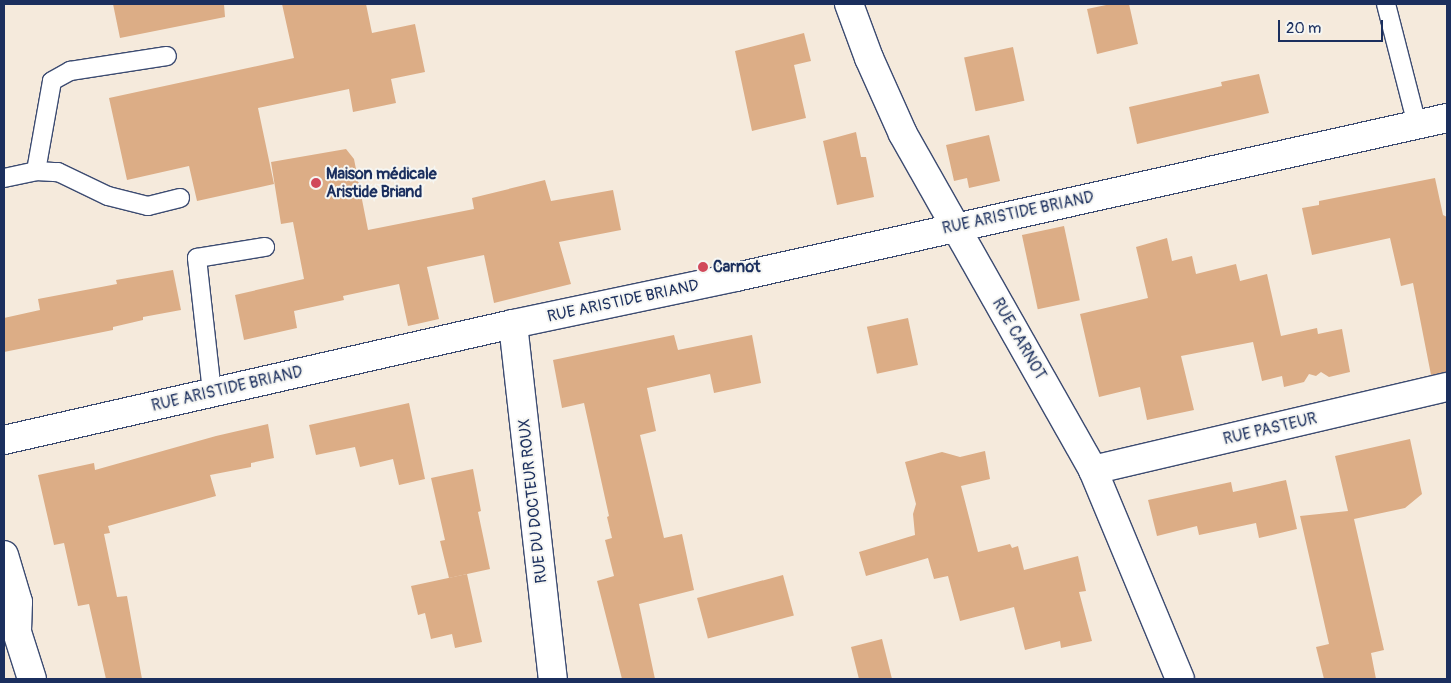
<!DOCTYPE html>
<meta charset="utf-8">
<style>
body{margin:0}
#map{position:relative;width:1451px;height:683px;overflow:hidden;background:#f5eadc;font-family:Pangolin,sans-serif}
div>[style]{position:absolute}
.building>*{inset:0;background:#dcad86;transform-origin:0 0}
.roads{filter:drop-shadow(1px 0 #3c4b71) drop-shadow(-1px 0 #3c4b71) drop-shadow(0 1px #3c4b71) drop-shadow(0 -1px #3c4b71)}
.service>*{height:18px;margin:-9px;padding:0 9px;transform-origin:9px;border-radius:9px;background:#fff}
.minor>*{height:28px;margin:-14px;padding:0 14px;transform-origin:14px;border-radius:14px;background:#fff}
.tertiary>*{height:28px;margin:-14px;padding:0 14px;transform-origin:14px;border-radius:14px;background:#fff}
.dots>*{width:14px;height:14px;translate:-50% -50%;box-sizing:border-box;border:2px solid #f6f6f2;border-radius:50%}
span{translate:-50% -50%;white-space:nowrap;text-align:center;line-height:1.15;-webkit-text-stroke:4px #f6f6f2;paint-order:stroke}
.poi-label{font-size:16px;color:#1b2f5e;font-weight:700}
.left{translate:0 -50%;text-align:left}
.street-label{font-size:16px;color:#1b2f5e}
.frame{position:absolute;inset:0;border:5px solid #1b2f5e;pointer-events:none}
.scale{position:absolute;left:1278px;top:20px;width:105px;height:22px;box-sizing:border-box;border:2px solid #1b2f5e;border-top:0;padding-left:6px;font-size:15px;line-height:18px;white-space:nowrap;color:#1b2f5e;-webkit-text-stroke:4px #f6f6f2;paint-order:stroke}
</style>
<div id="map">
<div class="building">
<i style="clip-path:polygon(113px 4px,224px 4px,225px 17px,120px 38px)"></i>
<i style="clip-path:polygon(282px 4px,366px 4px,372px 33px,415px 24px,425px 72px,391px 79px,396px 103px,353px 112px,349px 89px,258px 108px,274px 184px,197px 201px,189px 166px,127px 180px,109px 98px,294px 58px)"></i>
<i style="clip-path:polygon(1111px 4px,1129px 4px,1138px 44px,1097px 54px,1087px 9px)"></i>
<i style="clip-path:polygon(804px 33px,811px 61px,794px 65px,806px 118px,752px 131px,735px 51px)"></i>
<i style="left:1013px;top:47px;width:55px;height:50px;rotate:78deg"></i>
<i style="clip-path:polygon(1259px 74px,1269px 113px,1137px 144px,1129px 107px,1222px 86px,1221px 82px)"></i>
<i style="clip-path:polygon(856px 132px,861px 157px,866px 157px,874px 197px,837px 205px,823px 141px)"></i>
<i style="clip-path:polygon(989px 135px,1000px 181px,969px 188px,967px 178px,954px 181px,946px 145px)"></i>
<i style="clip-path:polygon(346px 149px,354px 159px,368px 230px,474px 209px,472px 198px,545px 180px,551px 201px,613px 190px,621px 230px,559px 242px,571px 284px,494px 303px,484px 255px,427px 267px,439px 319px,408px 326px,399px 284px,343px 296px,344px 300px,294px 311px,297px 328px,244px 340px,235px 295px,304px 279px,293px 222px,281px 224px,271px 162px)"></i>
<i style="clip-path:polygon(1435px 178px,1443px 215px,1447px 217px,1447px 372px,1431px 375px,1413px 283px,1401px 286px,1390px 238px,1312px 255px,1302px 208px,1319px 205px,1319px 201px)"></i>
<i style="left:1064px;top:226px;width:76px;height:43px;rotate:78deg"></i>
<i style="clip-path:polygon(1167px 238px,1172px 261px,1192px 256px,1196px 274px,1236px 264px,1240px 281px,1267px 274px,1281px 336px,1317px 328px,1318px 334px,1342px 329px,1350px 372px,1329px 377px,1321px 372px,1316px 376px,1309px 374px,1304px 382px,1284px 387px,1282px 376px,1262px 381px,1253px 342px,1181px 356px,1194px 410px,1147px 420px,1140px 387px,1099px 397px,1080px 314px,1148px 298px,1136px 247px)"></i>
<i style="clip-path:polygon(173px 270px,181px 310px,143px 317px,143px 320px,113px 327px,113px 330px,4px 352px,4px 318px,40px 310px,38px 299px,117px 284px,116px 280px)"></i>
<i style="left:908px;top:318px;width:48px;height:42px;rotate:78deg"></i>
<i style="clip-path:polygon(674px 335px,678px 350px,752px 335px,761px 383px,714px 393px,710px 374px,647px 388px,656px 431px,640px 435px,664px 538px,682px 534px,694px 590px,639px 604px,655px 679px,622px 679px,597px 581px,614px 576px,605px 540px,612px 538px,607px 517px,609px 516px,584px 403px,562px 408px,553px 360px)"></i>
<i style="clip-path:polygon(409px 403px,425px 479px,399px 485px,393px 459px,360px 467px,355px 447px,316px 455px,309px 425px)"></i>
<i style="clip-path:polygon(268px 424px,274px 458px,251px 463px,251px 467px,210px 475px,216px 496px,108px 526px,110px 533px,104px 534px,117px 597px,127px 596px,142px 679px,106px 679px,89px 604px,78px 606px,64px 543px,54px 545px,38px 475px,94px 463px,95px 470px,216px 436px)"></i>
<i style="clip-path:polygon(1410px 439px,1422px 494px,1405px 508px,1354px 519px,1384px 650px,1371px 653px,1376px 679px,1324px 679px,1316px 647px,1329px 644px,1300px 516px,1348px 511px,1335px 456px)"></i>
<i style="clip-path:polygon(985px 451px,990px 479px,961px 486px,978px 552px,1010px 544px,1012px 548px,1018px 546px,1024px 570px,1078px 556px,1086px 591px,1079px 592px,1092px 641px,1061px 648px,1060px 641px,1025px 650px,1014px 607px,960px 621px,948px 576px,934px 579px,928px 558px,866px 576px,859px 552px,915px 535px,913px 514px,916px 504px,905px 462px,942px 452px,960px 457px)"></i>
<i style="clip-path:polygon(473px 469px,481px 511px,478px 512px,490px 569px,449px 578px,440px 541px,445px 540px,431px 478px)"></i>
<i style="clip-path:polygon(1286px 480px,1297px 529px,1259px 538px,1256px 523px,1199px 535px,1197px 526px,1157px 536px,1148px 500px,1231px 482px,1233px 492px)"></i>
<i style="clip-path:polygon(467px 574px,482px 642px,455px 648px,452px 634px,431px 639px,425px 613px,418px 615px,411px 586px)"></i>
<i style="left:783px;top:575px;width:42px;height:89px;rotate:75deg"></i>
<i style="clip-path:polygon(882px 639px,892px 679px,859px 679px,851px 647px)"></i>
</div>
<div class="roads">
<div class="service">
<i style="left:1386px;top:4px;width:125px;rotate:75.6deg"></i>
<i style="left:36px;top:171px;width:91px;rotate:-79.9deg"></i>
<i style="left:52px;top:81px;width:21px;rotate:-29deg"></i>
<i style="left:70px;top:71px;width:98px;rotate:-8.8deg"></i>
<i style="left:4px;top:178px;width:33px;rotate:-12deg"></i>
<i style="left:36px;top:171px;width:22px;rotate:3deg"></i>
<i style="left:58px;top:172px;width:55px;rotate:25.6deg"></i>
<i style="left:108px;top:196px;width:41px;rotate:14deg"></i>
<i style="left:148px;top:206px;width:33px;rotate:-14deg"></i>
<i style="left:212px;top:392px;width:135px;rotate:-96.4deg"></i>
<i style="left:197px;top:258px;width:69px;rotate:-9.2deg"></i>
</div>
<div class="minor">
<i style="left:849px;top:4px;width:58px;rotate:69.7deg"></i>
<i style="left:869px;top:58px;width:83px;rotate:65.9deg"></i>
<i style="left:903px;top:134px;width:386px;rotate:60.5deg"></i>
<i style="left:1093px;top:470px;width:226px;rotate:67.4deg"></i>
<i style="left:513px;top:324px;width:357px;rotate:83.6deg"></i>
<i style="left:1093px;top:470px;width:364px;rotate:-13.2deg"></i>
<i style="left:4px;top:555px;width:49px;rotate:73.4deg"></i>
<i style="left:18px;top:602px;width:30px;rotate:92deg"></i>
<i style="left:17px;top:632px;width:49px;rotate:72.3deg"></i>
</div>
<div class="tertiary">
<i style="left:4px;top:440px;width:522px;rotate:-12.84deg"></i>
<i style="left:513px;top:324px;width:228px;rotate:-11.9deg"></i>
<i style="left:736px;top:277px;width:729px;rotate:-12.61deg"></i>
</div>
</div>
<div class="dots">
<i style="left:316px;top:183px;background:#d1495b"></i>
<i style="left:703px;top:267px;background:#d1495b"></i>
</div>
<div class="poi-label">
<span class="left" style="left:326px;top:183px">Maison médicale<br>Aristide Briand</span>
<span class="left" style="left:713px;top:267px">Carnot</span>
</div>
<div class="street-label">
<span style="left:1018px;top:213px;rotate:-12deg">RUE ARISTIDE BRIAND</span>
<span style="left:623px;top:301px;rotate:-12deg">RUE ARISTIDE BRIAND</span>
<span style="left:1019px;top:339px;rotate:60deg">RUE CARNOT</span>
<span style="left:227px;top:389px;rotate:-13deg">RUE ARISTIDE BRIAND</span>
<span style="left:1270px;top:429px;rotate:-13deg">RUE PASTEUR</span>
<span style="left:533px;top:501px;rotate:-96deg">RUE DU DOCTEUR ROUX</span>
</div>
<div class="frame"></div>
<div class="scale">20 m</div>
</div>
